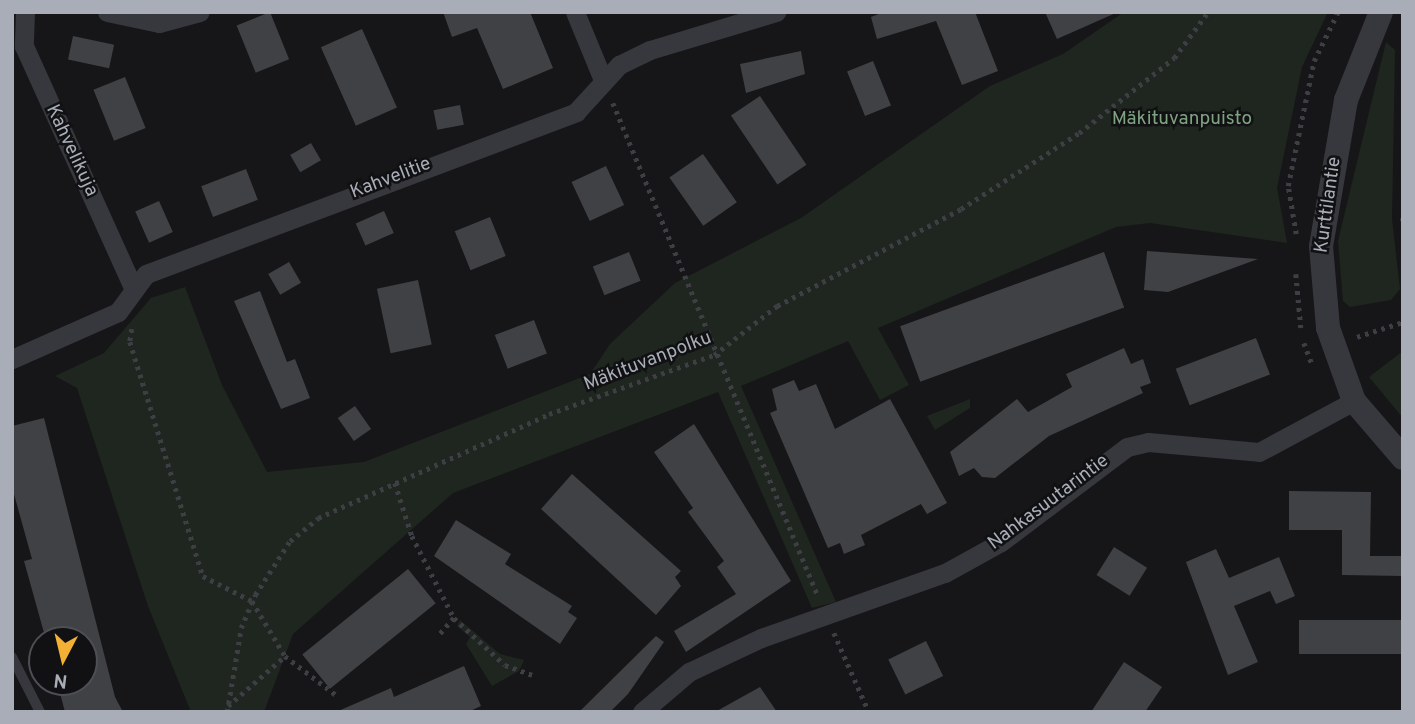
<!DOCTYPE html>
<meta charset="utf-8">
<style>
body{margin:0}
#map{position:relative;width:1415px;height:724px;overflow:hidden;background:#161618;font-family:Overpass,sans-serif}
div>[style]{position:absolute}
.green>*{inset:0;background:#1e261f}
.building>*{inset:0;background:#404145;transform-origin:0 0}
.path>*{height:4.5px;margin-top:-2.25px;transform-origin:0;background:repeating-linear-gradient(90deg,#3d3f44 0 3.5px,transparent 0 8.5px)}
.service>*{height:10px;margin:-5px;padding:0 5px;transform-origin:5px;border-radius:5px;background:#37383d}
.minor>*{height:19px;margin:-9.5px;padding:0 9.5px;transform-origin:9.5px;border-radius:9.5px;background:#37383d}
.tertiary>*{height:24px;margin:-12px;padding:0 12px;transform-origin:12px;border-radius:12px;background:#37383d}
span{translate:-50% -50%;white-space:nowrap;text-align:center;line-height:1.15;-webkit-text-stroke:5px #111113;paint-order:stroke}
.park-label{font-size:19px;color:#7fa381}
.street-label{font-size:19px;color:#a8adb8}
.frame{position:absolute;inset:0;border:14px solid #a8adb8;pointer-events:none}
.north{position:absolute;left:28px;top:626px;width:70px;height:70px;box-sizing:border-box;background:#111113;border:2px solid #4d4f55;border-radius:50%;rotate:187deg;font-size:19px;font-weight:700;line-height:28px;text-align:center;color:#a8adb8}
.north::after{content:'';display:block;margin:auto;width:24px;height:32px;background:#f2b134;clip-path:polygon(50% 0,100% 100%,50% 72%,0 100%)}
</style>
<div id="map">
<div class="green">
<i style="clip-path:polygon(1124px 12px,1328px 12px,1302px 67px,1277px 188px,1287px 243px,1150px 223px,1116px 227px,878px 328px,909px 385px,880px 400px,848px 341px,741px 386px,836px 602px,812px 608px,718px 392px,453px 493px,293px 634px,264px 712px,191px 712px,148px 606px,77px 388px,55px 376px,104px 353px,151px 298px,185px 287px,222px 385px,267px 472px,364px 462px,590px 374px,610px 344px,675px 283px,801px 218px,990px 86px,1063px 54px)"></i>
<i style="clip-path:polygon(1386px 42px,1395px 50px,1392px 219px,1400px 289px,1391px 300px,1350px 307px,1343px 301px,1338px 241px)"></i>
<i style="clip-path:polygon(1403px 351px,1403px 418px,1369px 377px)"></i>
<i style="clip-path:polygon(970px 399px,970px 408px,935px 430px,927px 416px)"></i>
<i style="clip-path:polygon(460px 620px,500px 654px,524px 660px,519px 671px,492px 686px,466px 644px,470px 637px,457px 626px)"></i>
</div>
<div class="building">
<i style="left:270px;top:12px;width:51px;height:36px;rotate:68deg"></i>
<i style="clip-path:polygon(443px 12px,530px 12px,553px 68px,503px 89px,477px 28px,452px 37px)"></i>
<i style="clip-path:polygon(884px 12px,975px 12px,998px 71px,962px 85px,936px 21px,877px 39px,871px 17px)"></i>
<i style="clip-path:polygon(1045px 12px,1118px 12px,1057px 39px)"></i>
<i style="left:362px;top:29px;width:86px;height:45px;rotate:66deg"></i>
<i style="left:73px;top:36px;width:42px;height:24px;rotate:12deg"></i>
<i style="clip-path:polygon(801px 51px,805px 74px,746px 93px,740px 64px)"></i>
<i style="left:873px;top:61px;width:48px;height:28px;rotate:68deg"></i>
<i style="left:125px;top:77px;width:55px;height:34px;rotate:68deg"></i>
<i style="left:760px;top:96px;width:83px;height:35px;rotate:56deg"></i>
<i style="left:460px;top:105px;width:20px;height:27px;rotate:79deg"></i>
<i style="left:311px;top:143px;width:20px;height:24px;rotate:60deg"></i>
<i style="left:703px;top:154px;width:59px;height:41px;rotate:55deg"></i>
<i style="left:606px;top:166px;width:43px;height:38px;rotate:65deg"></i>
<i style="left:246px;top:169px;width:33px;height:48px;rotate:69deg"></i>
<i style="left:159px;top:201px;width:34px;height:26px;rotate:66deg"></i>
<i style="left:384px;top:211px;width:24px;height:31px;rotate:66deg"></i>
<i style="left:490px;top:217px;width:42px;height:38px;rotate:68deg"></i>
<i style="clip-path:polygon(1147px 251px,1258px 259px,1168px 292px,1144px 290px)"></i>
<i style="left:629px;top:252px;width:31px;height:39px;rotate:68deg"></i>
<i style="left:1104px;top:252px;width:59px;height:217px;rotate:70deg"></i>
<i style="left:289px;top:262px;width:24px;height:24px;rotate:60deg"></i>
<i style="left:418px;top:280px;width:66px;height:42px;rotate:78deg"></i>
<i style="clip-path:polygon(260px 291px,287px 362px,295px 359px,310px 398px,281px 409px,234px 301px)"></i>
<i style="left:534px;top:320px;width:36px;height:42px;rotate:69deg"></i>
<i style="left:1256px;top:338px;width:39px;height:86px;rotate:69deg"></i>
<i style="clip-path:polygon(1124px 348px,1131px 364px,1143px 359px,1151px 383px,1140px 387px,1143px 393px,1049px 436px,995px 478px,982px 477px,974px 468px,959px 476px,950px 452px,1017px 399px,1028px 412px,1072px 387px,1066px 374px)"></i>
<i style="clip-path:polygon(794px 380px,799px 391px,816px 384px,835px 429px,890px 399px,947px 503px,927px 514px,921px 504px,861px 535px,865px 545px,844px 554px,840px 543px,828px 548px,770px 413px,777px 410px,772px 389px)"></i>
<i style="left:355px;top:406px;width:28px;height:21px;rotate:55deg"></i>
<i style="clip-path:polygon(44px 418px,115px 697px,123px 712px,65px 712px,57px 682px,84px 682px,84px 640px,46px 640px,24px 561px,32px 559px,12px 487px,12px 426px)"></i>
<i style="clip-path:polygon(694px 424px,791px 581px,686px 652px,674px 631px,736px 594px,717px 567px,724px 561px,688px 512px,693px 508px,654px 452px)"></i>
<i style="clip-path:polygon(572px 474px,681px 571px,675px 577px,681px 586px,656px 615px,541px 509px)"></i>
<i style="clip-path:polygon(1289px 491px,1371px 492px,1370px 556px,1403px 556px,1403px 576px,1342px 575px,1342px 530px,1289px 530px)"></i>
<i style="clip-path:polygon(456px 520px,511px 554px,505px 564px,572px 606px,568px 612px,577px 618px,560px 644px,434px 556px)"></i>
<i style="left:1114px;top:547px;width:39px;height:33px;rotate:32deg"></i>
<i style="clip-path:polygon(1216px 549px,1229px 578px,1279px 557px,1295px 596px,1276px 604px,1270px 591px,1234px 606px,1258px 662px,1228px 675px,1186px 562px)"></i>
<i style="left:408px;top:569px;width:44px;height:136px;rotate:51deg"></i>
<i style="left:1299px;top:620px;width:104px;height:34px"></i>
<i style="clip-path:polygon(656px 636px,664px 642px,628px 694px,610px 712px,579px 712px)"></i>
<i style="left:926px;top:641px;width:39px;height:42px;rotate:64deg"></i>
<i style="clip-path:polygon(1124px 662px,1162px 687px,1145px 712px,1091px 712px)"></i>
<i style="clip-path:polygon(464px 666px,481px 706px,468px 712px,336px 712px,391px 688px,394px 697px)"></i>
<i style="clip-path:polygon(760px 687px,777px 712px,715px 712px)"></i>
</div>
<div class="path">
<i style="left:613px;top:103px;width:534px;rotate:67.42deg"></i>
<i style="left:1403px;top:218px;width:3px;rotate:90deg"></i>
<i style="left:1296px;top:234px;width:49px;rotate:-99.5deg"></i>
<i style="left:1288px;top:186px;width:128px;rotate:-78.3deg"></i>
<i style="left:1314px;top:61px;width:55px;rotate:-63.9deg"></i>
<i style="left:1296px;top:274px;width:54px;rotate:84.7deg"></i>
<i style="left:132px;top:329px;width:13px;rotate:99deg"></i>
<i style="left:130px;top:342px;width:245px;rotate:72.7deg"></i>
<i style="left:203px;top:576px;width:55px;rotate:27deg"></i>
<i style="left:252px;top:601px;width:64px;rotate:59deg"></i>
<i style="left:285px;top:656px;width:64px;rotate:37.4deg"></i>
<i style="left:1357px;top:337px;width:48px;rotate:-18.1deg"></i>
<i style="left:1304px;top:343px;width:22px;rotate:69deg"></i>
<i style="left:395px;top:483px;width:56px;rotate:72.2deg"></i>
<i style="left:412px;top:536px;width:92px;rotate:62.9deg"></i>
<i style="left:454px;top:618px;width:21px;rotate:131deg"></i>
<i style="left:454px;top:618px;width:69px;rotate:42.7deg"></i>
<i style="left:505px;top:665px;width:29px;rotate:20deg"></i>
<i style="left:834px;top:633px;width:86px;rotate:66.1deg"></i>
<i style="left:228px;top:706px;width:76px;rotate:-41.3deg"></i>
<i style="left:227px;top:712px;width:85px;rotate:-80.5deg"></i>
<i style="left:241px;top:628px;width:36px;rotate:-67deg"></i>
<i style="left:255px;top:595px;width:64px;rotate:-57.1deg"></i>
<i style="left:290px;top:541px;width:36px;rotate:-39deg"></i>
<i style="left:318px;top:518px;width:253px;rotate:-24.2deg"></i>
<i style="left:549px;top:414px;width:175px;rotate:-19.7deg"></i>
<i style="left:714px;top:355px;width:80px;rotate:-37.9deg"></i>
<i style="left:777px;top:306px;width:208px;rotate:-27.8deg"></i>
<i style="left:961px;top:209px;width:140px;rotate:-32.8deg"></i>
<i style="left:1079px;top:133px;width:121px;rotate:-38.3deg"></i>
<i style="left:1174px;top:58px;width:57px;rotate:-53.5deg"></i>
</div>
<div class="service">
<i style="left:12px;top:657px;width:62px;rotate:63deg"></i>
</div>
<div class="minor">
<i style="left:25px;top:12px;width:34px;rotate:92deg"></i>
<i style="left:24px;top:46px;width:265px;rotate:65.7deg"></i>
<i style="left:107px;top:12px;width:53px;rotate:11.9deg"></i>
<i style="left:159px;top:23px;width:42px;rotate:-15deg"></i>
<i style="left:575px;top:12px;width:74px;rotate:67.6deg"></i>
<i style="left:12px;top:359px;width:116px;rotate:-23.9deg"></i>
<i style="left:118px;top:312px;width:47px;rotate:-53.6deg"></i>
<i style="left:146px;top:274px;width:460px;rotate:-20.6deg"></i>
<i style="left:576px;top:112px;width:64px;rotate:-47.5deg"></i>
<i style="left:619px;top:65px;width:34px;rotate:-26deg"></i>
<i style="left:650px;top:50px;width:132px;rotate:-16.8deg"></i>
<i style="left:642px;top:712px;width:62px;rotate:-40.4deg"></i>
<i style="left:689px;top:672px;width:80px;rotate:-25.3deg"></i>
<i style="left:761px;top:638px;width:195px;rotate:-19.5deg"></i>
<i style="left:945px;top:573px;width:64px;rotate:-29deg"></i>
<i style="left:1001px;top:542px;width:158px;rotate:-37deg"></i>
<i style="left:1127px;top:447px;width:22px;rotate:-13deg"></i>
<i style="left:1148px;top:442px;width:111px;rotate:5.1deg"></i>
<i style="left:1259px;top:452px;width:108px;rotate:-28.2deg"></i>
</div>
<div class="tertiary">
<i style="left:1381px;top:12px;width:95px;rotate:111.7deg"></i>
<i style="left:1346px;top:100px;width:148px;rotate:99.7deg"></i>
<i style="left:1321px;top:246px;width:82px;rotate:85.1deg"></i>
<i style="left:1328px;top:328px;width:77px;rotate:70.4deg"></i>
<i style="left:1354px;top:401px;width:75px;rotate:49.3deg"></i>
</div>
<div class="park-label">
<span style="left:1182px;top:120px">Mäkituvanpuisto</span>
</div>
<div class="street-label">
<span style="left:71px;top:151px;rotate:65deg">Kahvelikuja</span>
<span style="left:391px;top:179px;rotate:-21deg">Kahvelitie</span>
<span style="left:1329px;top:205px;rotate:-82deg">Kurttilantie</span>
<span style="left:648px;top:362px;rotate:-21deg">Mäkituvanpolku</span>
<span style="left:1049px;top:503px;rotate:-37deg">Nahkasuutarintie</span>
</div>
<div class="frame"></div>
<div class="north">N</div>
</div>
